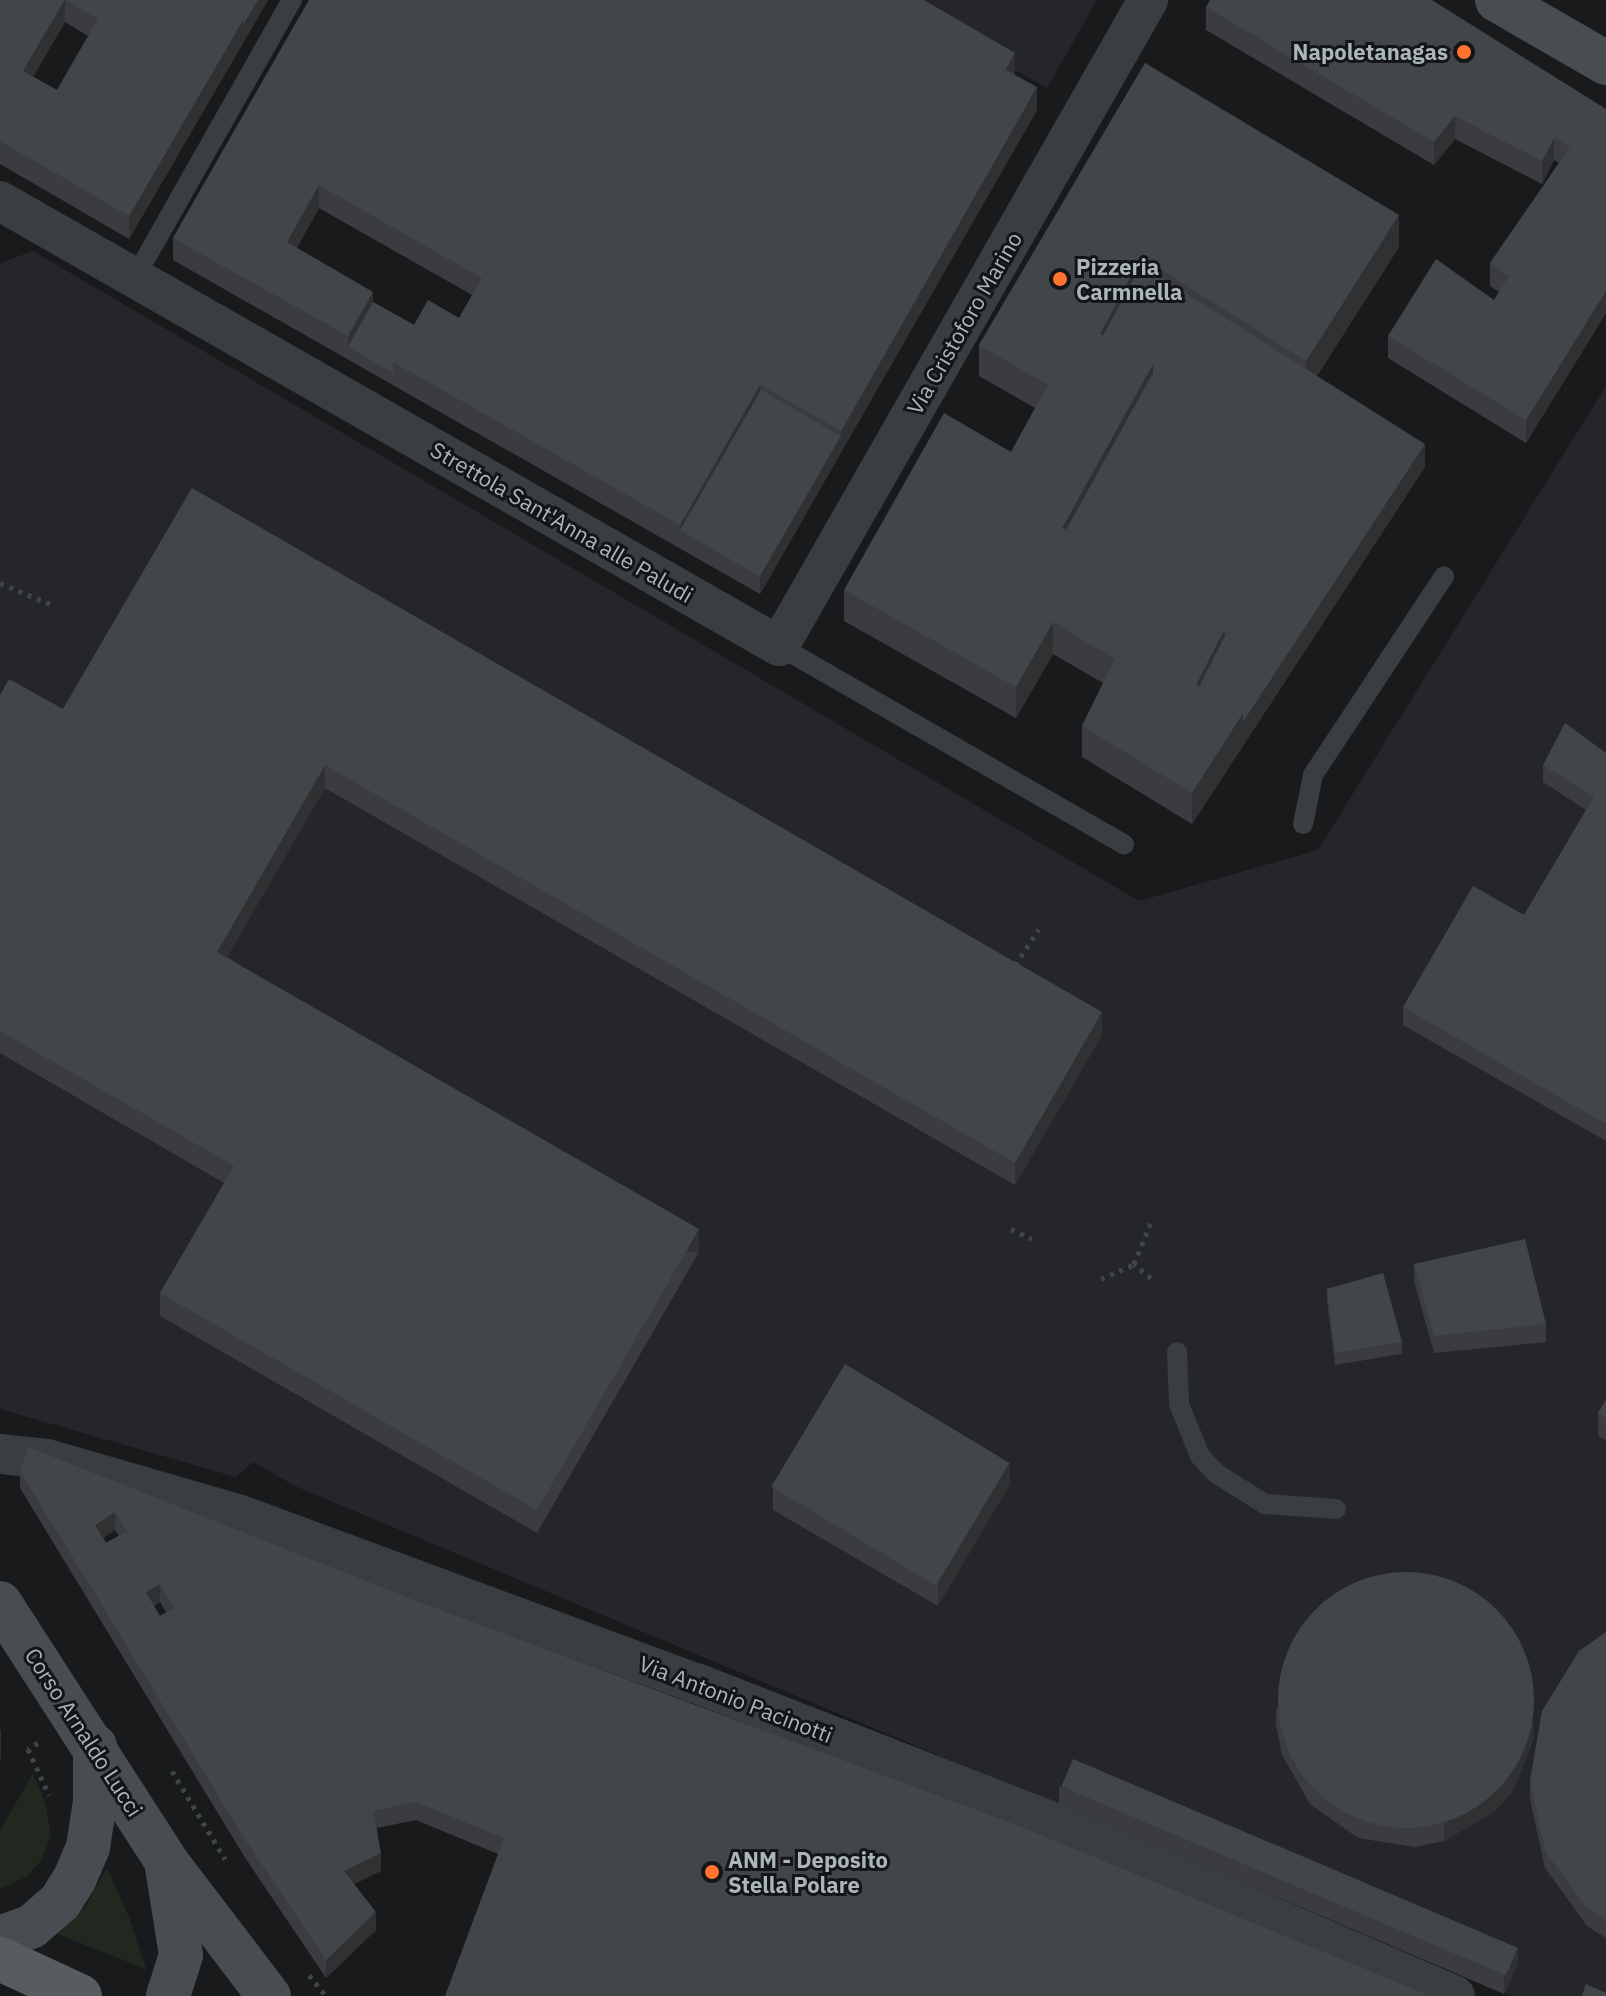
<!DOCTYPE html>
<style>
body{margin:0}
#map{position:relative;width:1606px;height:1996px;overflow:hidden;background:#191a1c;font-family:"IBM Plex Sans",sans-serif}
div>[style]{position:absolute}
.built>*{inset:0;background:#252629}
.green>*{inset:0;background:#20281f}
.path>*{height:5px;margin-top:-2.5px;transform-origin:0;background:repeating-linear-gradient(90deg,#404548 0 4px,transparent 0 10px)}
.service>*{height:20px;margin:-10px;padding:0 10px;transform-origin:10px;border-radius:10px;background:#3a3e41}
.minor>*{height:40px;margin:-20px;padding:0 20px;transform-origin:20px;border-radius:20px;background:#3a3e41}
.secondary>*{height:44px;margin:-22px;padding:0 22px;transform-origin:22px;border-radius:22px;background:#484d51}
.primary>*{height:44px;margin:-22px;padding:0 22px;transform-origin:22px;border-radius:22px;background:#565c60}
.wall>*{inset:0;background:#3a3c3f}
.shaded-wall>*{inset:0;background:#2f3133;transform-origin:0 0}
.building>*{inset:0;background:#434649;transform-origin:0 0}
.round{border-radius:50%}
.dots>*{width:22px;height:22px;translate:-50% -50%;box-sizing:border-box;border:4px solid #141517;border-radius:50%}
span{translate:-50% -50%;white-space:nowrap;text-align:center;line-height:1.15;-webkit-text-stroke:6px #141517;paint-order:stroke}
.poi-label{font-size:22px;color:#abb6bc;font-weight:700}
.right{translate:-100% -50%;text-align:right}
.left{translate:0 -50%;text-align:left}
.street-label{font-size:22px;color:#abb6bc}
</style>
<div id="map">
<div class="built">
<i style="clip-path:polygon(891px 0,1097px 0,1047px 88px)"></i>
<i style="clip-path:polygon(33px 251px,1139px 901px,1318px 850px,1606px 386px,1606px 1996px,1513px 1996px,295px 1486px,253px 1462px,236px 1477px,0 1409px,0 263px)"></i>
</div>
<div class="green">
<i style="clip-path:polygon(33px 1773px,46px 1805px,51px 1836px,41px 1861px,26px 1877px,0 1889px,0 1831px)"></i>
<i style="clip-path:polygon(107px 1868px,130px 1919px,146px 1969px,57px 1934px,85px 1907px)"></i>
</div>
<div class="path">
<i style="left:0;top:583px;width:60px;rotate:22.7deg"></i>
<i style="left:1015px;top:965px;width:43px;rotate:-56.3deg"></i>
<i style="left:1011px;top:1229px;width:23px;rotate:25deg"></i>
<i style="left:1151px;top:1278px;width:22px;rotate:-141deg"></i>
<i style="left:1134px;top:1264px;width:48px;rotate:-67.8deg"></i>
<i style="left:1101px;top:1279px;width:36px;rotate:-24deg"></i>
<i style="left:38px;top:1743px;width:12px;rotate:149deg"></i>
<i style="left:28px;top:1749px;width:51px;rotate:65.5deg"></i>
<i style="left:172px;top:1771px;width:103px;rotate:58.9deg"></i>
<i style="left:309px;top:1975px;width:27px;rotate:51deg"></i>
</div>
<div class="service">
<i style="left:134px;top:279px;width:321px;rotate:-60.5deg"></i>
<i style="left:779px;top:646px;width:398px;rotate:29.9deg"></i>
<i style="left:1303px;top:824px;width:50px;rotate:-78.5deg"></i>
<i style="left:1313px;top:775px;width:238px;rotate:-56.6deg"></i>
<i style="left:1177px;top:1352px;width:52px;rotate:87.8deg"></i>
<i style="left:1179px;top:1404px;width:56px;rotate:68deg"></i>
<i style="left:1200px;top:1456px;width:25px;rotate:47deg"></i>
<i style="left:1217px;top:1474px;width:57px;rotate:32deg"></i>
<i style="left:1265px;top:1504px;width:71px;rotate:4deg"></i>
</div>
<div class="minor">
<i style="left:0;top:201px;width:897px;rotate:29.74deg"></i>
<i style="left:779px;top:646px;width:744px;rotate:-60.26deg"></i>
<i style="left:0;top:1454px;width:47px;rotate:6.1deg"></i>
<i style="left:47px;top:1459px;width:199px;rotate:16.1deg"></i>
<i style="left:238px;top:1514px;width:488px;rotate:20.3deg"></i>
<i style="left:696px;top:1683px;width:377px;rotate:21.3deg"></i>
<i style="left:1047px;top:1820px;width:444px;rotate:23.3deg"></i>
</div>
<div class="secondary">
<i style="left:1497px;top:0;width:126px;rotate:30deg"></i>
<i style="left:0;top:1603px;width:307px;rotate:57.2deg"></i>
<i style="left:166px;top:1861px;width:170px;rotate:52.7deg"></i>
<i style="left:167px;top:1867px;width:89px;rotate:81deg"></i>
<i style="left:181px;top:1955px;width:43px;rotate:107.6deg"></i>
<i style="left:0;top:1938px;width:33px;rotate:-20deg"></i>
<i style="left:31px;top:1927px;width:38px;rotate:-41deg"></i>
<i style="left:60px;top:1902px;width:28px;rotate:-58deg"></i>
<i style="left:75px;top:1878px;width:34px;rotate:-67deg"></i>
<i style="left:88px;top:1847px;width:47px;rotate:-81.3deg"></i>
<i style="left:95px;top:1801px;width:55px;rotate:-90deg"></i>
</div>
<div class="primary">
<i style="left:0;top:1959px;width:88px;rotate:24.8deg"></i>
</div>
<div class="wall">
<i style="clip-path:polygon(evenodd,0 0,268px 0,129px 239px,0 164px,0 0,65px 22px,88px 36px,57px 90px,33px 77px,65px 22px)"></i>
<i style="clip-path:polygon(evenodd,309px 0,1015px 75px,1037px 110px,760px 594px,173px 260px,173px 238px,309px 0,319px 208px,472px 295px,459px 318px,414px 325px,373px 302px,297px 248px,319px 208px)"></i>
<i style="clip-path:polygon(1206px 7px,1606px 109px,1606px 313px,1526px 443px,1388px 358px,1388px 336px,1494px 300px,1499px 292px,1490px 286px,1490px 263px,1559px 163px,1554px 160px,1542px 184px,1455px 139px,1434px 165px,1206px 30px)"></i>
<i style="clip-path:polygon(1145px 63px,1399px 247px,1317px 376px,1425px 467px,1192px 824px,1082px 757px,1082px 726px,1103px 683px,1053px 654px,1016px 718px,844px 621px,844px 590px,1011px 452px,1035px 408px,979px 376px,979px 345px)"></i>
<i style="clip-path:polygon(192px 488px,1102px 1035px,1015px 1185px,325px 788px,227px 957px,699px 1252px,537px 1533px,160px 1316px,160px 1293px,224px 1183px,0 1053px,0 695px,63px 709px)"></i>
<i style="clip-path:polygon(1606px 753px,1606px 1141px,1403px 1025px,1403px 1007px,1524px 915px,1586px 810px,1543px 782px,1543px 765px)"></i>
<i style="clip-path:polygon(1414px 1264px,1546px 1324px,1546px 1342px,1434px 1353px,1414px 1281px)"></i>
<i style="clip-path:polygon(1327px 1289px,1402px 1342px,1402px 1354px,1335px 1365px,1327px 1301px)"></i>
<i style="clip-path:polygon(1606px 1400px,1606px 1441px,1598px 1436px,1598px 1413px)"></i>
<i style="clip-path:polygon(evenodd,20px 1471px,414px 1600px,1014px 1824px,498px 1854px,416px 1820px,377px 1828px,381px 1871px,354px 1884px,376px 1930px,326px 1978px,244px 1856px,20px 1488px,20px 1471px,115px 1530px,119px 1536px,106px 1543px,103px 1538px,115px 1530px,20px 1471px,160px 1602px,166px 1612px,160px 1616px,154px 1606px,160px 1602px)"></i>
<i style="clip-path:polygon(1010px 1484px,938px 1606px,773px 1510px,773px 1487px)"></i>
<i style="clip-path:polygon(1606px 1632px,1606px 1938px,1587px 1926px,1545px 1868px,1530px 1799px,1530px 1781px)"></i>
<i style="clip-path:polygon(1276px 1708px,1534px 1738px,1513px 1791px,1494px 1812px,1444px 1841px,1415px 1847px,1358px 1838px,1310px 1804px,1282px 1755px,1276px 1726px)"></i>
<i style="clip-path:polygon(1059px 1786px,1518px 1964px,1504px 1994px,1059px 1804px)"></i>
</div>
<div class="shaded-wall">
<i style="clip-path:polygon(65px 0,65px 22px,23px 94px,23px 71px)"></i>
<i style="clip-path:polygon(258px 0,268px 0,129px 239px,129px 216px,243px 20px)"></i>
<i style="clip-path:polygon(1015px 53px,1015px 76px,1006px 70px)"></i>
<i style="clip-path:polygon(1037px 87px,1037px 110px,760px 594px,760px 576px,841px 436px,841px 431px)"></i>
<i style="clip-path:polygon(1455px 116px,1455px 139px,1434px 165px,1434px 142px)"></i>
<i style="clip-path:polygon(1554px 138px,1554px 160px,1542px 184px,1542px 161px)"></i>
<i style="clip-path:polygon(319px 185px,319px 208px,287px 265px,287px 242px)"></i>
<i style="clip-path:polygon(1399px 215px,1399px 247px,1306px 392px,1306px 361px)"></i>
<i style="clip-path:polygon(1141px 257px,1141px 288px,1109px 348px,1100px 334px)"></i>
<i style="clip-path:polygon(1606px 291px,1606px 313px,1526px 443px,1526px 420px)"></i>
<i style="clip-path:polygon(373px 292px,373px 315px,348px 347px,348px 336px)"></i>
<i style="clip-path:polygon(1153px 364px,1153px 396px,1072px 542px,1062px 528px)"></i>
<i style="clip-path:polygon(760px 385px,760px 408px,680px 530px,680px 525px)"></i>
<i style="clip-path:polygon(1425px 444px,1425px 467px,1192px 824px,1192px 793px,1243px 713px)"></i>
<i style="clip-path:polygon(1053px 622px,1053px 654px,1016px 718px,1016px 687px)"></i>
<i style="clip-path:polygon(1226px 626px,1226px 657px,1205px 699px,1196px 685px)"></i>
<i style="clip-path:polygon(325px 765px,325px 788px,217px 974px,217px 952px)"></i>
<i style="clip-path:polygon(1102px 1012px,1102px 1035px,1015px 1185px,1015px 1163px)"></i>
<i style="left:699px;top:1229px;width:23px;height:324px;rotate:90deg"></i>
<i style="clip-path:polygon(1010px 1462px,1010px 1484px,938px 1606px,938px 1583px)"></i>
<i style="clip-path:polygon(115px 1512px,115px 1530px,95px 1543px,95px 1525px)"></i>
<i style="clip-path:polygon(160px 1584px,160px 1602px,146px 1610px,146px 1592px)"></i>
<i style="clip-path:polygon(1534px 1720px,1534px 1738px,1513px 1791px,1494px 1812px,1444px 1841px,1444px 1824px)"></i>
<i style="clip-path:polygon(1px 1728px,1px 1759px,0 1763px,0 1732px)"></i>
<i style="clip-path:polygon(381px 1853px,381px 1871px,344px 1889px,344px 1871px)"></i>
<i style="clip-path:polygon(376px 1912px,376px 1930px,326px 1978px,326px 1960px)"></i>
<i style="clip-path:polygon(1518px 1946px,1518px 1964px,1504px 1994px,1504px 1976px)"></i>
</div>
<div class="building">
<i style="clip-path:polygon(0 0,64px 0,23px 71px,57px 90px,98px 19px,66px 0,208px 0,243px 20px,129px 216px,0 141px)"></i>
<i style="clip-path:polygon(208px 0,258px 0,243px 25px,243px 20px)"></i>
<i style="clip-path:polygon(309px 0,924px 0,1015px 53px,1006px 70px,1037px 87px,841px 431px,760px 385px,680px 525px,393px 362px,428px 300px,459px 318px,482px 278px,319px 185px,287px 242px,373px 292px,348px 336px,173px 238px)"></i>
<i style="clip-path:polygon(1210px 0,1432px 0,1606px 109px,1606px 291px,1526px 420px,1388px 336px,1436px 259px,1494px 300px,1509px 276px,1490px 263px,1570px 147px,1554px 138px,1542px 161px,1455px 116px,1434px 142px,1206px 7px)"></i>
<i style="clip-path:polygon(1145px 63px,1399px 215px,1306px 361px,1141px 257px,1100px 334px,1153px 364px,1062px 528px,1226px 626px,1196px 685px,1243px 713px,1192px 793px,1082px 726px,1115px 659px,1053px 622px,1016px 687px,844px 590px,944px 413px,1011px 452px,1048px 385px,979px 345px)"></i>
<i style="clip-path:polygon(1141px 265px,1425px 444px,1243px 722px,1243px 713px,1199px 687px,1226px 634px,1223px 632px,1226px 626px,1066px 530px,1153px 373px,1153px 364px,1103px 336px)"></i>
<i style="clip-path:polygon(373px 302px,414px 325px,393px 362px,393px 373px,348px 347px)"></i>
<i style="left:761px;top:390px;width:92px;height:162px;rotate:30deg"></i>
<i style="clip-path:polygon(192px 488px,1102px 1012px,1015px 1163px,325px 765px,217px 952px,699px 1229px,537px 1510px,160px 1293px,234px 1166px,0 1031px,0 695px,9px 679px,63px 709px)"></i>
<i style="clip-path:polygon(1565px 723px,1606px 753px,1606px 1124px,1403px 1007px,1473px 886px,1524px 915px,1594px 797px,1543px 765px)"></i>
<i style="clip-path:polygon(1525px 1239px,1546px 1324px,1434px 1336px,1414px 1264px)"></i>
<i style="clip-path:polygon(1383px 1273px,1402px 1342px,1335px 1353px,1327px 1289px)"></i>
<i style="left:845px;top:1364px;width:192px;height:143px;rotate:31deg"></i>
<i style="clip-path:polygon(1606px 1400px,1606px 1418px,1598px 1413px)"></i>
<i style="clip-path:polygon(evenodd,28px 1447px,414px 1600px,1014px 1824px,1430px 1996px,445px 1996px,504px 1838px,416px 1802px,373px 1811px,381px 1853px,344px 1871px,376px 1912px,326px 1960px,244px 1838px,20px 1471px,28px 1447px,115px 1512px,127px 1531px,106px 1543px,95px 1525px,115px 1512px,28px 1447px,160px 1584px,174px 1608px,160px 1616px,146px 1592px,160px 1584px)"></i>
<i class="round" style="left:1278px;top:1572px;width:256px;height:256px"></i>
<i style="clip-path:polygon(1606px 1632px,1606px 1920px,1587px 1908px,1545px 1851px,1530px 1781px,1542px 1711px,1579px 1651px)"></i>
<i style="left:1073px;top:1759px;width:483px;height:30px;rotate:23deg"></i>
<i style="clip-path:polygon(1586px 1984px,1606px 1993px,1606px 1996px,1582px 1996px)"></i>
</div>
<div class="dots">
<i style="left:1464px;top:52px;background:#ff732e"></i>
<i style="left:1060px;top:279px;background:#ff732e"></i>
<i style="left:712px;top:1872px;background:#ff732e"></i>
</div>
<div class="poi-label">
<span class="right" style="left:1448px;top:52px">Napoletanagas</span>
<span class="left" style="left:1076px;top:279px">Pizzeria<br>Carmnella</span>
<span class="left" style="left:728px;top:1872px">ANM - Deposito<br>Stella Polare</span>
</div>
<div class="street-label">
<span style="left:964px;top:323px;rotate:-60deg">Via Cristoforo Marino</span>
<span style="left:562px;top:522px;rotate:30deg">Strettola Sant'Anna alle Paludi</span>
<span style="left:736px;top:1699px;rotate:21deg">Via Antonio Pacinotti</span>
<span style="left:84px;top:1732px;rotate:57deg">Corso Arnaldo Lucci</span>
</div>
</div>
